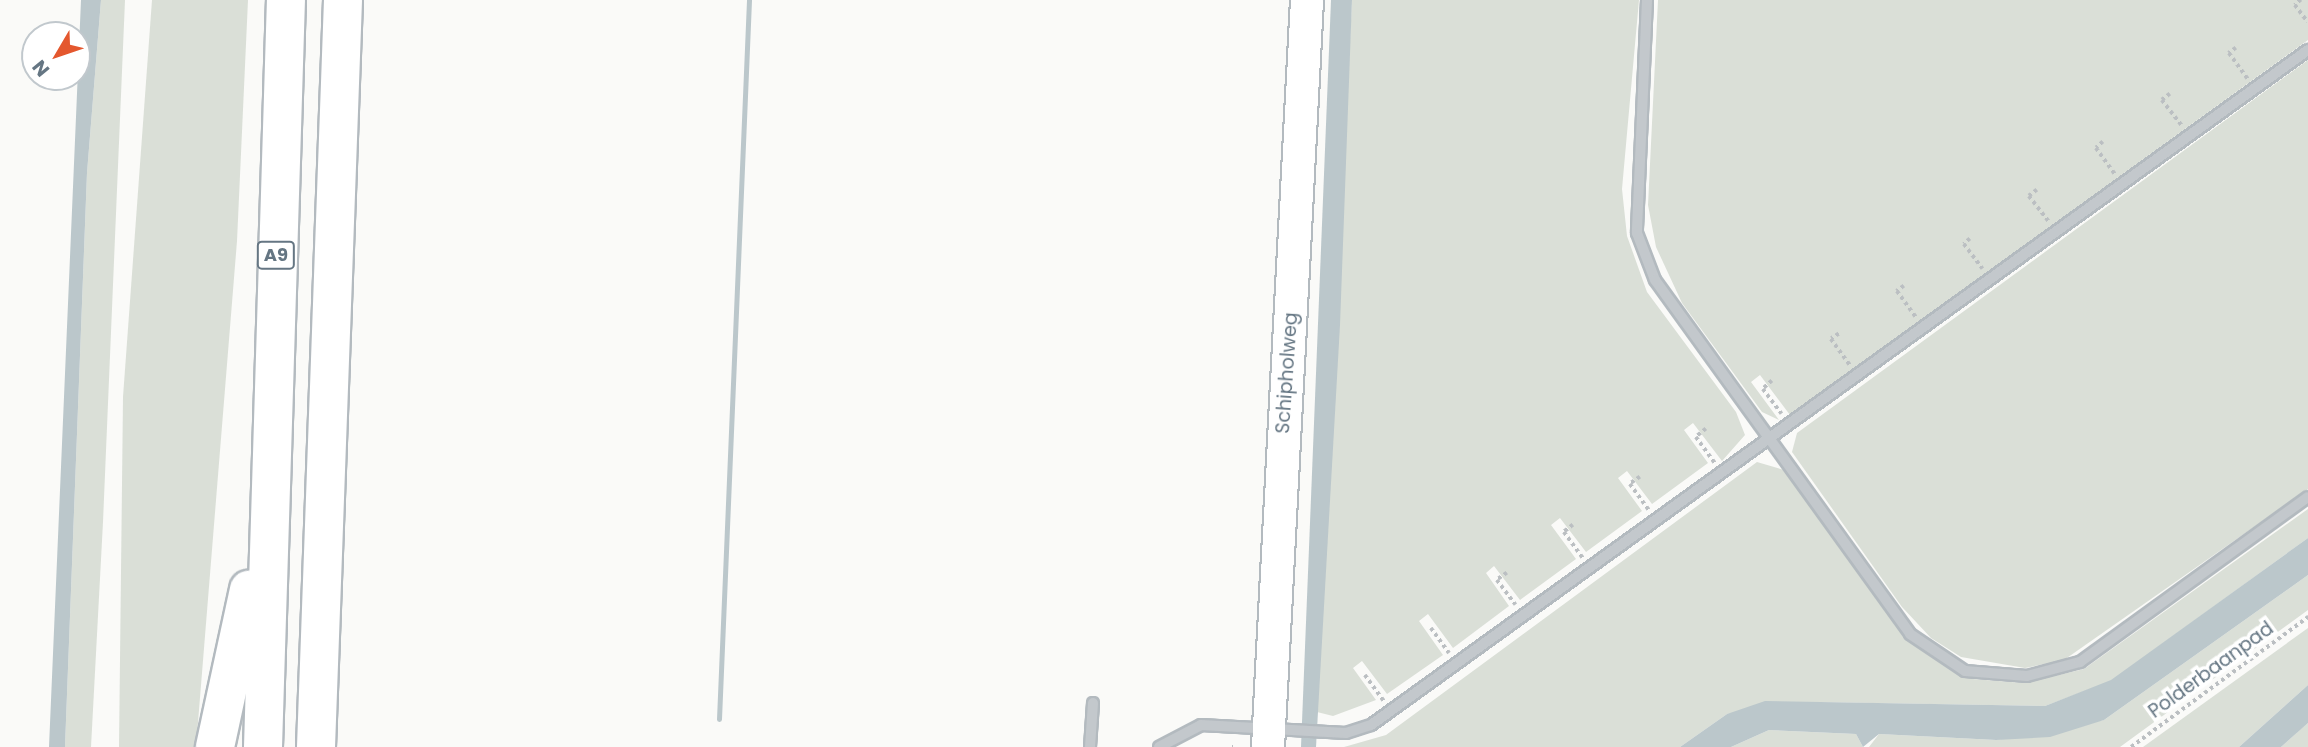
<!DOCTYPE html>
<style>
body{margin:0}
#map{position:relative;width:2308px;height:747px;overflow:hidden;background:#fafaf8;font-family:Poppins,sans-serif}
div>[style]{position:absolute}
.green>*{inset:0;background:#dadfd7}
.water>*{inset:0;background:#bbc7cb}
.stream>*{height:5px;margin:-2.5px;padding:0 2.5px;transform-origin:2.5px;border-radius:2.5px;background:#bbc7cb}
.path>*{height:3.5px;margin-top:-1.75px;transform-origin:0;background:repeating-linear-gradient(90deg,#bbbfc2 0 3.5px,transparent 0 7px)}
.roads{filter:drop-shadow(2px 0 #b3babf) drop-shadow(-2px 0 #b3babf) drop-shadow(0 2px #b3babf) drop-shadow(0 -2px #b3babf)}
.lane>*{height:10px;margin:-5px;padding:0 5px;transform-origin:5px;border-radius:5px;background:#c3c8cc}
.secondary>*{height:32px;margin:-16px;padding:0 16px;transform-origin:16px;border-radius:16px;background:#fff}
.highway>*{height:38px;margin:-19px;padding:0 19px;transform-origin:19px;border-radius:19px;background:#fff}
span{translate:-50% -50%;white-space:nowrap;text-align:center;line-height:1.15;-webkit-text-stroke:7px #fff;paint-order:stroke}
.shield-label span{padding:2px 5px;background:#fff;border:2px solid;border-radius:5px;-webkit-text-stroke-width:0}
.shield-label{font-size:18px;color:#657683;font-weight:700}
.street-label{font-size:19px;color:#657683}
.north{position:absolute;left:21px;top:21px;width:70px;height:70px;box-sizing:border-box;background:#fff;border:2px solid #c1c8cd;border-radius:50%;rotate:231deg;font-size:19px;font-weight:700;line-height:28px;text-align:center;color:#657683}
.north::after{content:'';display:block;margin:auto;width:24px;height:32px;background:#e4572e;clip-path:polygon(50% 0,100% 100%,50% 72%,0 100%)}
</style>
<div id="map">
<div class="green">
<i style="clip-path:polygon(101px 0,125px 0,103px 522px,91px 747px,65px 747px,87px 173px)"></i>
<i style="clip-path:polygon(152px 0,248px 0,237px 241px,196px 747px,119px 747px,123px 397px)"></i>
<i style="clip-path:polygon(1352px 0,1639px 0,1622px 189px,1627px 236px,1647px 292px,1736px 412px,1745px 435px,1722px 461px,1693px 423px,1684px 430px,1708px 463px,1652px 504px,1627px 471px,1618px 478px,1642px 511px,1586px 552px,1560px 518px,1551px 525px,1576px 559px,1520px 600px,1494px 566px,1486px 573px,1509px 606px,1453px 648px,1428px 614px,1419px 621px,1443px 655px,1387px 694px,1362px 661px,1353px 668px,1376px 700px,1333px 716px,1317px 712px)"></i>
<i style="clip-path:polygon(1658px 0,2308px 0,2308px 40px,1790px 415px,1760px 375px,1751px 382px,1779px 420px,1762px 412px,1682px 303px,1656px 247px,1648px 205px)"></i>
<i style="clip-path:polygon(2308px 60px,2308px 489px,2064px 660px,2025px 668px,1961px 657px,1931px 638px,1902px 607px,1792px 452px,1797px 433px)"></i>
<i style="clip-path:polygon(1757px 462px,1784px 470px,1911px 641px,1973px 679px,2024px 683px,2084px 669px,2308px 509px,2308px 538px,2111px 681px,2045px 706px,1814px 702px,1727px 714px,1680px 747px,1344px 747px,1386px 735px)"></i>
<i style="clip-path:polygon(2308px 575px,2308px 610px,2120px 747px,1869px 747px,1879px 734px,1996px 740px,2104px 720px)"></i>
<i style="clip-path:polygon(2308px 628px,2308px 685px,2239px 747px,2143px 747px)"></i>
<i style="clip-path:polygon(2308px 723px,2308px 747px,2281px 747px,2301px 729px)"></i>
<i style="clip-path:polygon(1769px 730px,1856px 734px,1863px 747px,1731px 747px)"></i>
</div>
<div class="water">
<i style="clip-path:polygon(81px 0,101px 0,87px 173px,65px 747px,49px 747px)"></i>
<i style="clip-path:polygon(1331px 0,1352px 0,1340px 325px,1316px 747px,1301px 747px)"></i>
<i style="clip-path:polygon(2308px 538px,2308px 575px,2104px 720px,2050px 737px,1996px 740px,1879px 734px,1863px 747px,1856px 734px,1769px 730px,1731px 747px,1680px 747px,1727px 714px,1765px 701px,2045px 706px,2111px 680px)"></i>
<i style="clip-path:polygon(2308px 685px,2308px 723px,2281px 747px,2239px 747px)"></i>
</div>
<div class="stream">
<i style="left:719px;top:719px;width:720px;rotate:-87.61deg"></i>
</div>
<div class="path">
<i style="left:2301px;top:0;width:8px;rotate:140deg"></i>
<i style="left:2295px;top:5px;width:21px;rotate:53deg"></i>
<i style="left:2236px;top:48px;width:9px;rotate:144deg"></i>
<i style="left:2229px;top:53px;width:32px;rotate:54deg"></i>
<i style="left:2170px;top:94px;width:10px;rotate:143deg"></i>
<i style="left:2162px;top:100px;width:33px;rotate:52deg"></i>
<i style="left:2103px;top:142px;width:9px;rotate:139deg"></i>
<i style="left:2096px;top:148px;width:32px;rotate:54deg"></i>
<i style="left:2037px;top:190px;width:10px;rotate:143deg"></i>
<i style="left:2029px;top:196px;width:33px;rotate:52deg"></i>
<i style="left:1970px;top:239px;width:8px;rotate:140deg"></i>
<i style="left:1964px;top:244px;width:31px;rotate:53deg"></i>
<i style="left:1904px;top:286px;width:9px;rotate:144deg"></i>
<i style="left:1897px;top:291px;width:32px;rotate:54deg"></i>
<i style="left:1839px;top:334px;width:9px;rotate:148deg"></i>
<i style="left:1831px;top:339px;width:32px;rotate:54deg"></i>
<i style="left:1772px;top:381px;width:12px;rotate:138deg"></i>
<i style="left:1763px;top:389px;width:31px;rotate:53deg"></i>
<i style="left:1706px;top:429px;width:13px;rotate:141deg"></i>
<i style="left:1696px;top:437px;width:32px;rotate:54deg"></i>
<i style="left:1640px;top:477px;width:12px;rotate:145deg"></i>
<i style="left:1630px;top:484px;width:32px;rotate:54deg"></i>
<i style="left:1573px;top:525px;width:11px;rotate:142deg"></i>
<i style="left:1564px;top:532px;width:32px;rotate:54deg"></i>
<i style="left:1507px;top:573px;width:12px;rotate:145deg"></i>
<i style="left:1497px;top:580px;width:31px;rotate:53deg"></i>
<i style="left:1431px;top:628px;width:31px;rotate:54deg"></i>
<i style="left:1365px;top:675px;width:32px;rotate:54deg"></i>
<i style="left:1232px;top:747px;width:1px"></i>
<i style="left:2131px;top:747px;width:220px;rotate:-36.3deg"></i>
</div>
<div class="roads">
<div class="lane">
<i style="left:1647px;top:0;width:233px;rotate:92.5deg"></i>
<i style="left:1637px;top:233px;width:50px;rotate:69deg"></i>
<i style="left:1655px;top:280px;width:436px;rotate:54.2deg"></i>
<i style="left:1910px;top:634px;width:66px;rotate:33.9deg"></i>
<i style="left:1965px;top:671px;width:62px;rotate:4.6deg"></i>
<i style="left:2027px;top:676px;width:55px;rotate:-14.8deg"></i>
<i style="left:2080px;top:662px;width:281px;rotate:-35.9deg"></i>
<i style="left:1090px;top:747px;width:44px;rotate:-86.1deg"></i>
<i style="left:1159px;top:747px;width:47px;rotate:-27.6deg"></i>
<i style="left:1201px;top:725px;width:145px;rotate:3.2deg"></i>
<i style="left:1346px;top:733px;width:26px;rotate:-18deg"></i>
<i style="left:1371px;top:725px;width:1155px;rotate:-35.77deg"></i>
</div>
<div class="secondary">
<i style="left:1268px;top:747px;width:748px;rotate:-87.01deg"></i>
</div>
<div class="highway">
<i style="left:215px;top:747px;width:161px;rotate:-77.8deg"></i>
<i style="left:263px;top:747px;width:747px;rotate:-88.24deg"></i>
<i style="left:316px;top:747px;width:747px;rotate:-87.93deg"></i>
</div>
</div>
<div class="shield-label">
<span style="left:276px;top:255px">A9</span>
</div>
<div class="street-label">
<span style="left:1287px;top:373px;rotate:-86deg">Schipholweg</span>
<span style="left:2211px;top:670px;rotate:-36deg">Polderbaanpad</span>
</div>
<div class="north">N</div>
</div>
